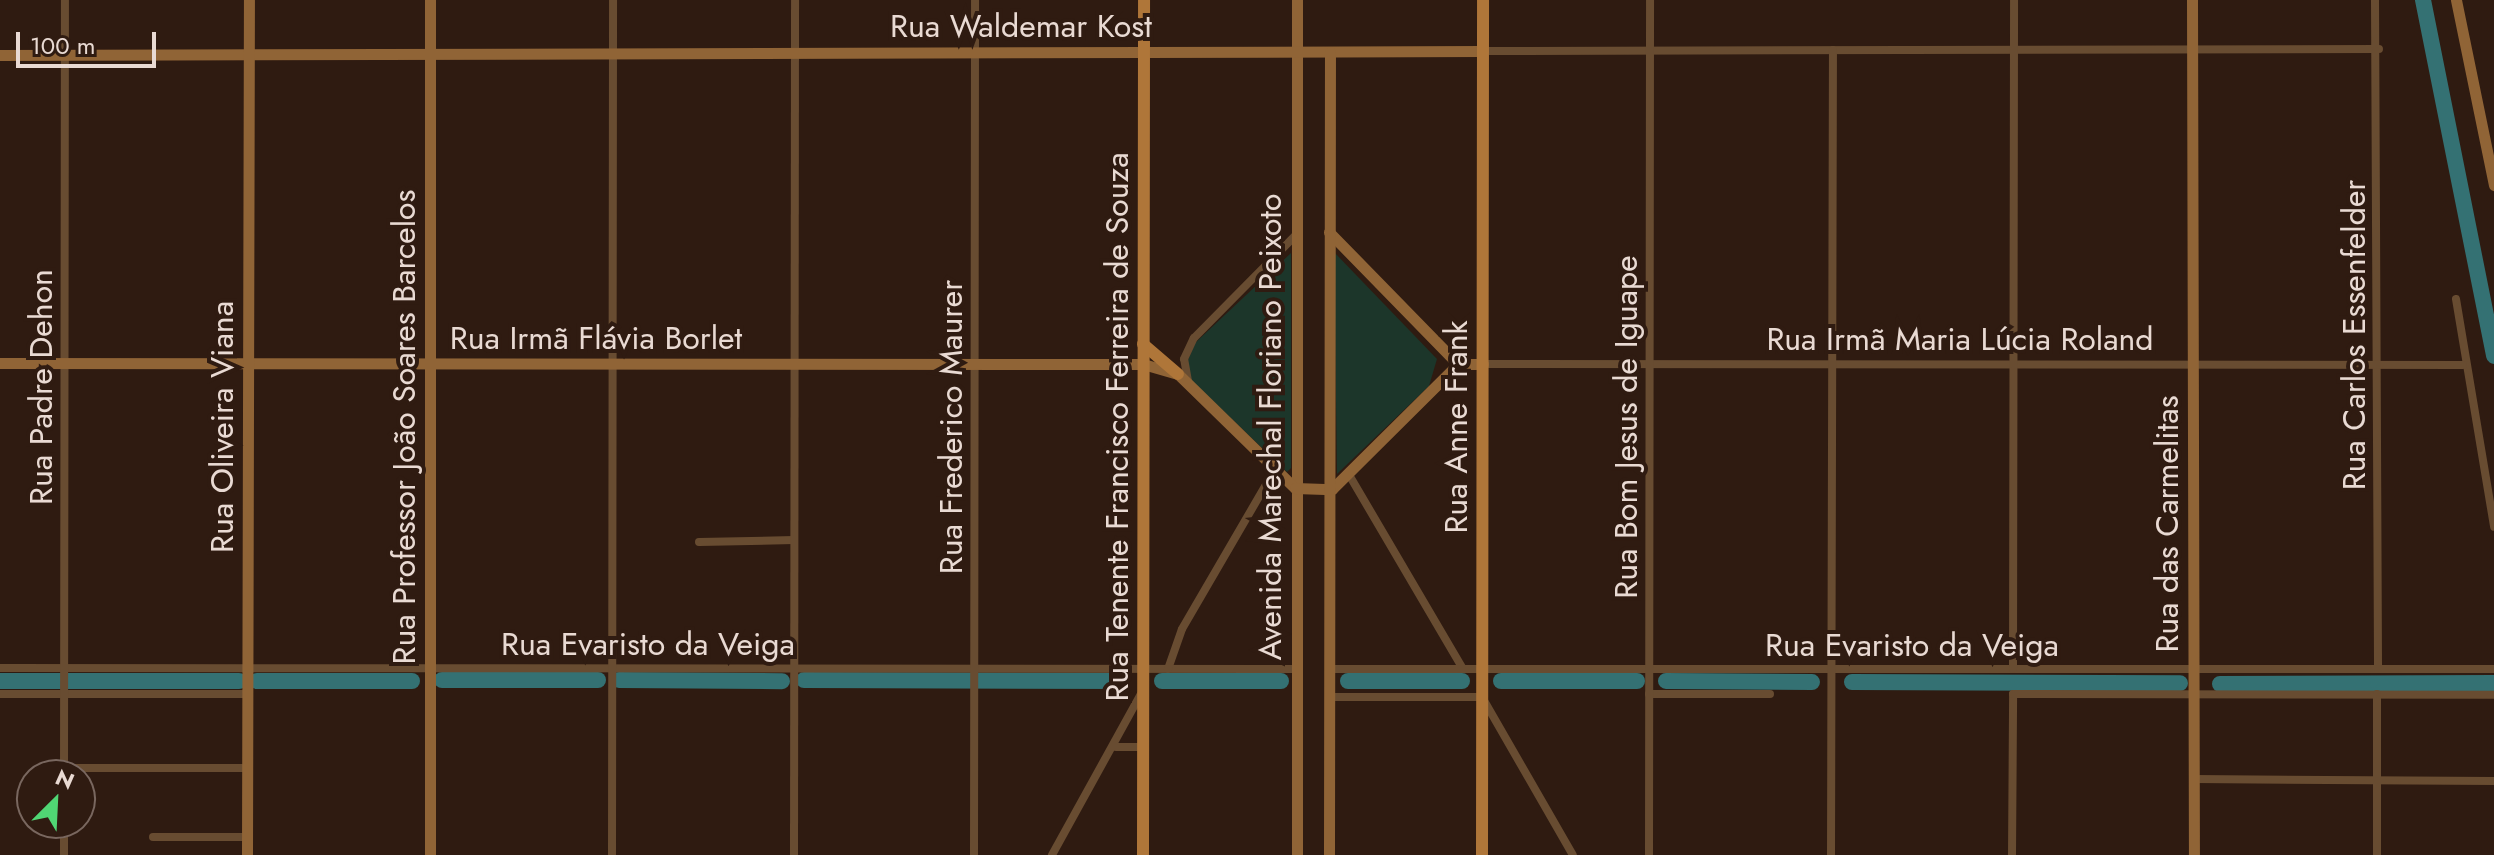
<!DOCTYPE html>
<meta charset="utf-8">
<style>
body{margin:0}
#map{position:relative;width:2494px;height:855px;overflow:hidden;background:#2f1b11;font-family:Jost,sans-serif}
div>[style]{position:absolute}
.green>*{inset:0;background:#1c362a}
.river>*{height:16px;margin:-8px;padding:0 8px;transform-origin:8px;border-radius:8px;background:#347173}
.street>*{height:8px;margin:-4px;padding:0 4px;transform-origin:4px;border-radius:4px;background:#684c31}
.secondary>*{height:11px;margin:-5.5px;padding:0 5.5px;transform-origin:5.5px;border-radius:5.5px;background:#906436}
.primary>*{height:12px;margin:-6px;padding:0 6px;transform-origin:6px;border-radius:6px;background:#af7639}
span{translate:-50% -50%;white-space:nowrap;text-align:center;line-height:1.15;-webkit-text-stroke:8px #2f1b11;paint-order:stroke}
.street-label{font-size:32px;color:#e9dad3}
.north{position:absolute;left:16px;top:759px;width:80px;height:80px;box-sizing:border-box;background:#2f1b11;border:2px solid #79675f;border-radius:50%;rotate:24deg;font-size:22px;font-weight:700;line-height:32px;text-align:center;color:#e9dad3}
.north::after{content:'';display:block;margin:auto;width:28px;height:36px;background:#50d674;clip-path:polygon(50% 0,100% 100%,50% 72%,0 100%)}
.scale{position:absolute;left:16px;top:32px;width:140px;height:36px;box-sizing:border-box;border:4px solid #e9dad3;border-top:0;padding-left:10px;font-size:24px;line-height:28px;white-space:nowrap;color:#e9dad3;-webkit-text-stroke:6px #2f1b11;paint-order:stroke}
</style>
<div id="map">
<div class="green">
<i style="clip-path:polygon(1334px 252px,1437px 359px,1429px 386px,1337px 474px)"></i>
<i style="clip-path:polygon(1291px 253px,1291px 468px,1287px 472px,1190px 379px,1187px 362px,1195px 343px)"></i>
</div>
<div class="river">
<i style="left:2423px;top:0;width:363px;rotate:78.7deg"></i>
<i style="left:442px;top:680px;width:156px"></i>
<i style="left:619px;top:680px;width:163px;rotate:0.4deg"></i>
<i style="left:804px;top:680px;width:319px;rotate:0.2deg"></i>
<i style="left:0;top:681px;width:239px"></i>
<i style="left:257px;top:681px;width:155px"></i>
<i style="left:1162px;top:681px;width:119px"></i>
<i style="left:1348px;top:681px;width:114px"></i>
<i style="left:1501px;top:681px;width:136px"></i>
<i style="left:1666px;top:681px;width:146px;rotate:0.4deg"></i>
<i style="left:1852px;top:682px;width:328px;rotate:0.2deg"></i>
<i style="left:2220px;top:684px;width:274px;rotate:-0.2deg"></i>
</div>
<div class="street">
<i style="left:2375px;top:0;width:669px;rotate:89.74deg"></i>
<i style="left:1483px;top:51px;width:896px;rotate:-0.13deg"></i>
<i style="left:2456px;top:299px;width:231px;rotate:80.5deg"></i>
<i style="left:1483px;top:364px;width:980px;rotate:0.06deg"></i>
<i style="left:1188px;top:381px;width:22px;rotate:-100deg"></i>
<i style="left:1184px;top:359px;width:23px;rotate:-65deg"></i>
<i style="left:1194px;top:338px;width:145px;rotate:-45.3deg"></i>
<i style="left:1348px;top:473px;width:227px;rotate:59.6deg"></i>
<i style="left:699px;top:542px;width:95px;rotate:-1.2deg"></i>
<i style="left:0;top:668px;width:1295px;rotate:0.04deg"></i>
<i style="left:1168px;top:669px;width:42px;rotate:-70.7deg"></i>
<i style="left:1182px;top:629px;width:183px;rotate:-59.8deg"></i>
<i style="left:1331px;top:669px;width:1163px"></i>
<i style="left:2013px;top:669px;width:669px;rotate:-89.91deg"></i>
<i style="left:0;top:694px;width:247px"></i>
<i style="left:1649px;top:694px;width:121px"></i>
<i style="left:1330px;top:697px;width:152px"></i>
<i style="left:1482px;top:697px;width:182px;rotate:60.1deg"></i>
<i style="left:1116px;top:747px;width:27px"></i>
<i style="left:64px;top:768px;width:183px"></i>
<i style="left:64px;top:775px;width:775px;rotate:-89.93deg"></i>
<i style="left:2194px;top:779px;width:300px;rotate:0.4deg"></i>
<i style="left:153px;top:837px;width:94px"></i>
<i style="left:64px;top:855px;width:32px;rotate:-90deg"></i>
<i style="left:612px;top:855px;width:855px;rotate:-89.93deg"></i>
<i style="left:794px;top:855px;width:855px;rotate:-89.93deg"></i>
<i style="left:974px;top:855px;width:855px;rotate:-89.93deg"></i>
<i style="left:1052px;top:855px;width:184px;rotate:-61.1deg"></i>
<i style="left:1649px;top:855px;width:855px;rotate:-89.93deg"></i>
<i style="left:1831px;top:855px;width:805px;rotate:-89.86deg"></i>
<i style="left:2012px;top:855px;width:161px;rotate:-89.6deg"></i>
<i style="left:2013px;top:694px;width:481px;rotate:0.1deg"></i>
<i style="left:2377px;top:855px;width:161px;rotate:-90deg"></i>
</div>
<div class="secondary">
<i style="left:1297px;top:0;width:855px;rotate:90deg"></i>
<i style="left:2192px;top:0;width:855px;rotate:89.87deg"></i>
<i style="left:2456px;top:0;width:189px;rotate:78.4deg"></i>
<i style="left:0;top:55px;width:1483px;rotate:-0.15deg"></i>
<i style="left:1329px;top:232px;width:185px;rotate:45.7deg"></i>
<i style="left:0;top:363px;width:1143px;rotate:0.05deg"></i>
<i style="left:1143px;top:364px;width:36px;rotate:16deg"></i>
<i style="left:1178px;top:374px;width:163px;rotate:44.3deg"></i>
<i style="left:1295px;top:488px;width:37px;rotate:2deg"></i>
<i style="left:1332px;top:489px;width:177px;rotate:-44.8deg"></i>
<i style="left:1458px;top:364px;width:25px"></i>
<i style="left:247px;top:855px;width:855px;rotate:-89.87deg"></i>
<i style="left:430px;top:855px;width:855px;rotate:-90deg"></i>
<i style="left:1329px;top:855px;width:803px;rotate:-89.93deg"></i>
</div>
<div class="primary">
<i style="left:1143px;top:344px;width:46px;rotate:40.6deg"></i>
<i style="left:1143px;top:855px;width:855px;rotate:-89.93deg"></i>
<i style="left:1482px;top:855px;width:855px;rotate:-89.93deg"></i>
</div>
<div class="street-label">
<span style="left:1021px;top:26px">Rua Waldemar Kost</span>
<span style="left:2354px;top:335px;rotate:-90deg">Rua Carlos Essenfelder</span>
<span style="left:596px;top:338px">Rua Irmã Flávia Borlet</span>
<span style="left:1960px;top:339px">Rua Irmã Maria Lúcia Roland</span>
<span style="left:41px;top:387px;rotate:-90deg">Rua Padre Dehon</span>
<span style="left:222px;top:427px;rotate:-90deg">Rua Oliveira Viana</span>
<span style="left:404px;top:427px;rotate:-90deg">Rua Professor João Soares Barcelos</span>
<span style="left:951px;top:427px;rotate:-90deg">Rua Frederico Maurer</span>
<span style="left:1117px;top:427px;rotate:-90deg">Rua Tenente Francisco Ferreira de Souza</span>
<span style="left:1270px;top:427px;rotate:-90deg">Avenida Marechal Floriano Peixoto</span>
<span style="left:1456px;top:427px;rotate:-90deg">Rua Anne Frank</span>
<span style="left:1626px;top:427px;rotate:-90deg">Rua Bom Jesus de Iguape</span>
<span style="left:2167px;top:524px;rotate:-90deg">Rua das Carmelitas</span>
<span style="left:648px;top:644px">Rua Evaristo da Veiga</span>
<span style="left:1912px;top:645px">Rua Evaristo da Veiga</span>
</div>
<div class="north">N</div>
<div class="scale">100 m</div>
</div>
